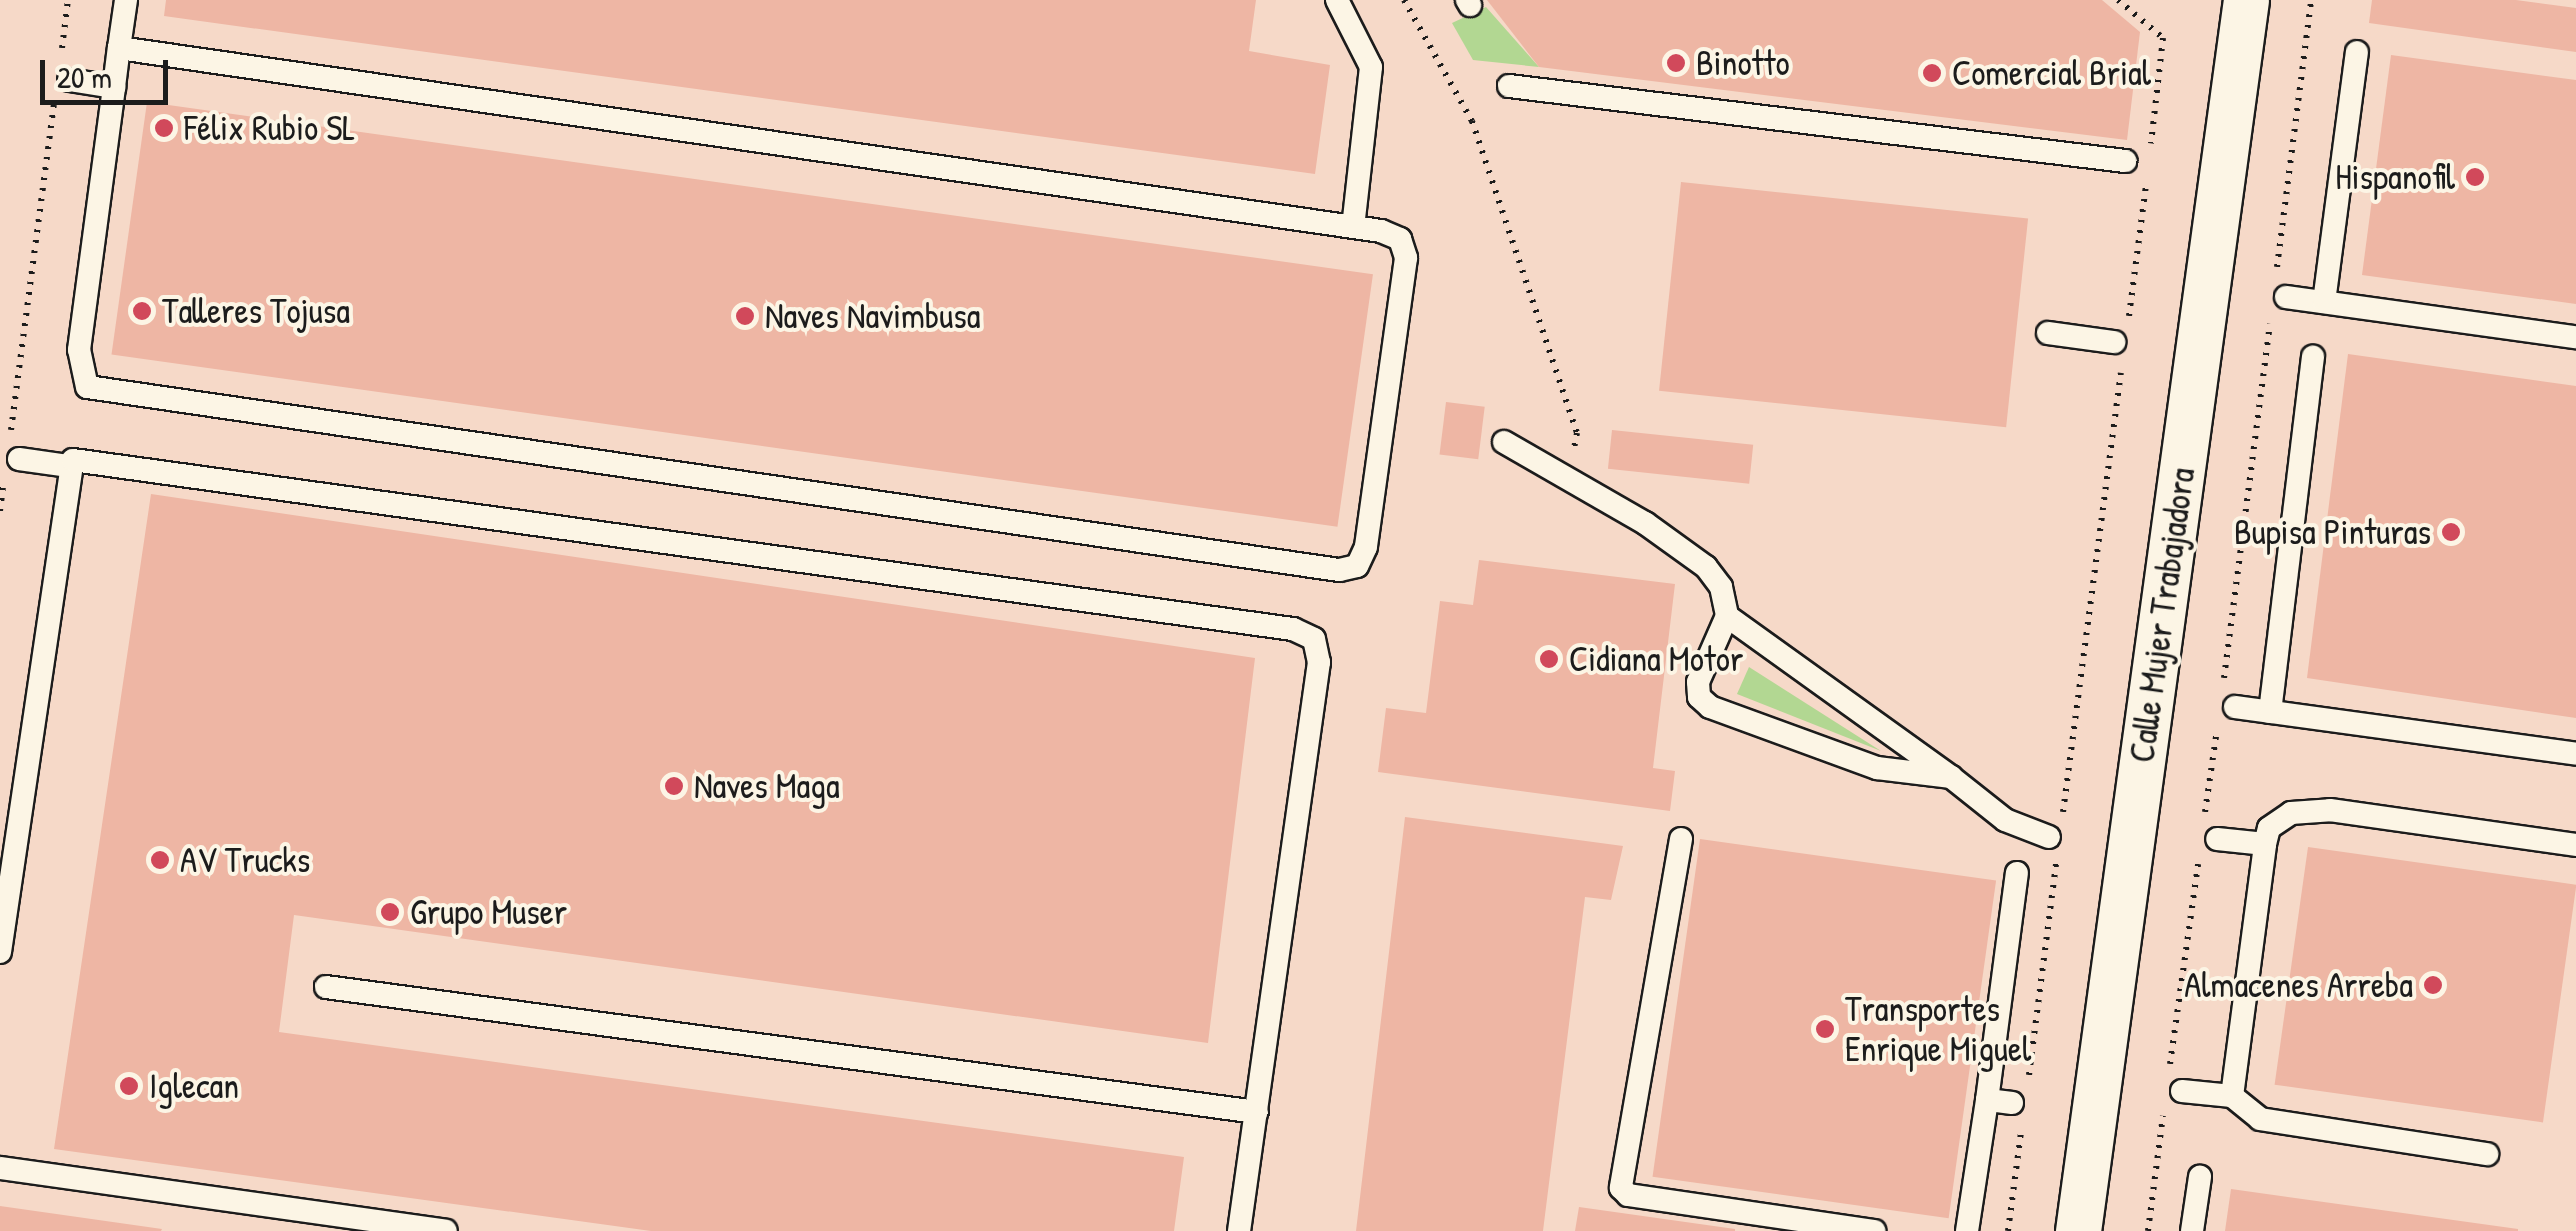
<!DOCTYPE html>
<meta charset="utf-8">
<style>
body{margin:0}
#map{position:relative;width:2576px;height:1231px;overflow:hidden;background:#f9e8d8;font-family:"Patrick Hand",sans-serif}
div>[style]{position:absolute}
.built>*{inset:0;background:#f6d9c8;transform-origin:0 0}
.green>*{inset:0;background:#b2d792}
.building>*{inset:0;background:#eeb6a4;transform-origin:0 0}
.path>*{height:6px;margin-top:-3px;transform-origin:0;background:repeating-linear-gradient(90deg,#1c1c1c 0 2.5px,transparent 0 10.5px)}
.roads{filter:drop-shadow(2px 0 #1c1c1c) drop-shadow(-2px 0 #1c1c1c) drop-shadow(0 2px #1c1c1c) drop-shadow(0 -2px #1c1c1c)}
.lane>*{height:22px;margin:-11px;padding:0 11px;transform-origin:11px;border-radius:11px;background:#fcf5e5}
.street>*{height:45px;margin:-22.5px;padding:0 22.5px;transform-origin:22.5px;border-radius:22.5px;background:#fcf5e5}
.dots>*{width:28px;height:28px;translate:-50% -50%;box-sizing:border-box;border:5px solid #fcf5e5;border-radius:50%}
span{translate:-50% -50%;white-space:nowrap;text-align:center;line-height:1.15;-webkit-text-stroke:8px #fcf5e5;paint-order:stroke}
.poi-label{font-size:35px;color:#1c1c1c}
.left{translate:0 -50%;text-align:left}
.right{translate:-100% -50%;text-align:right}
.street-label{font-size:35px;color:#1c1c1c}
.scale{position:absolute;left:40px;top:60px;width:128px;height:45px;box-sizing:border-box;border:5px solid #1c1c1c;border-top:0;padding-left:12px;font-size:30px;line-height:35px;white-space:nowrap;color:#1c1c1c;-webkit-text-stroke:8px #fcf5e5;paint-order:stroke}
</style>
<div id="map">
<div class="built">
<i style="left:0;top:0;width:2576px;height:1231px"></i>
</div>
<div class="green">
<i style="clip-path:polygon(1486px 7px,1539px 67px,1473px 60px,1452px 23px)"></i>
<i style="clip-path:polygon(1749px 667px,1881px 751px,1737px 694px)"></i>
</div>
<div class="building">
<i style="clip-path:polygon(166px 0,1256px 0,1249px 51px,1330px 65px,1315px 174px,164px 16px)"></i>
<i style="clip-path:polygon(1487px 0,2102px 0,2140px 32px,2127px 140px,1539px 67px)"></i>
<i style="clip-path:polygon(2372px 0,2516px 0,2576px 8px,2576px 52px,2369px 23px)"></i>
<i style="clip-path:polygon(2391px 55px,2576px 80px,2576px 304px,2362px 275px)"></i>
<i style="left:147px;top:102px;width:1238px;height:255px;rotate:8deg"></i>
<i style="left:1681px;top:182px;width:349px;height:210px;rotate:6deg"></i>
<i style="clip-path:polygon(2348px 354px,2576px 386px,2576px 718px,2307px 678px)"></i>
<i style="left:1446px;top:402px;width:39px;height:53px;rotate:7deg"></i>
<i style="left:1612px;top:430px;width:142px;height:39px;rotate:6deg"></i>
<i style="clip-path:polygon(151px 494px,1255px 658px,1208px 1043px,294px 915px,279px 1032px,1184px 1157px,1174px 1231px,651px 1231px,54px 1149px)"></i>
<i style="clip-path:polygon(1479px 560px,1675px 584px,1653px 768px,1675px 771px,1670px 811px,1378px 772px,1386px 708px,1426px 713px,1440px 601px,1473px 605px)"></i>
<i style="clip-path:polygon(1405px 817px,1623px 846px,1611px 900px,1585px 897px,1543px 1231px,1356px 1231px)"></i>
<i style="left:1700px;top:839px;width:299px;height:341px;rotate:8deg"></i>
<i style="left:2308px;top:847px;width:271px;height:240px;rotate:8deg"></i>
<i style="clip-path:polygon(2231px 1189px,2518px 1229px,2518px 1231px,2225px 1231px)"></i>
<i style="clip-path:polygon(0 1206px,162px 1229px,161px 1231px,0 1231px)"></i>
<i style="clip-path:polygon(1579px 1207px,1735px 1229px,1735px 1231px,1575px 1231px)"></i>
</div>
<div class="path">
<i style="left:1404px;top:0;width:139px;rotate:60.7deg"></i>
<i style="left:1472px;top:121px;width:329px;rotate:71.4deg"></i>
<i style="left:1577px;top:433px;width:15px;rotate:101deg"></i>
<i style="left:2118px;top:0;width:59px;rotate:40.2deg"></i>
<i style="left:2163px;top:38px;width:106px;rotate:96.5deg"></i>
<i style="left:62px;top:48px;width:48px;rotate:-82.9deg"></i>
<i style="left:2277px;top:267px;width:269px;rotate:-82.7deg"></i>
<i style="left:2129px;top:316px;width:132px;rotate:-82.6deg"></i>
<i style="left:11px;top:430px;width:328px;rotate:-82.5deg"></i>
<i style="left:0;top:511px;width:24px;rotate:-83deg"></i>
<i style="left:2224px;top:678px;width:357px;rotate:-82.6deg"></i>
<i style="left:2063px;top:812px;width:443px;rotate:-82.5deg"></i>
<i style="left:2205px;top:812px;width:83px;rotate:-81.7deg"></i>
<i style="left:2170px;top:1064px;width:202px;rotate:-82deg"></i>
<i style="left:2029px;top:1075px;width:213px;rotate:-82.7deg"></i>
<i style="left:2008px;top:1231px;width:100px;rotate:-82.5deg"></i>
<i style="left:2148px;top:1231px;width:116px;rotate:-82.6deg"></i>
</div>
<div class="roads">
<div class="lane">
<i style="left:1337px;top:0;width:75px;rotate:63.1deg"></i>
<i style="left:1371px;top:67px;width:161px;rotate:96.4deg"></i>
<i style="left:1467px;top:0;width:6px;rotate:59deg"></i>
<i style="left:119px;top:48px;width:1275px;rotate:8.25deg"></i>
<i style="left:1381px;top:231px;width:21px;rotate:23deg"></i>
<i style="left:1400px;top:239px;width:20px;rotate:72deg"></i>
<i style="left:1406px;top:258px;width:292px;rotate:97.9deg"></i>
<i style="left:1366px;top:547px;width:21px;rotate:115deg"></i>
<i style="left:1357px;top:566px;width:18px;rotate:167deg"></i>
<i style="left:1339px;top:570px;width:1265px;rotate:-171.68deg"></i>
<i style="left:87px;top:387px;width:38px;rotate:-102deg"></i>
<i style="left:79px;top:350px;width:265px;rotate:-82.4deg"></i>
<i style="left:114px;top:87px;width:39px;rotate:-83deg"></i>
<i style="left:119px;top:48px;width:49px;rotate:-81.7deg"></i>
<i style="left:69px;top:80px;width:46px;rotate:8.8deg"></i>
<i style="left:1509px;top:86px;width:621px;rotate:6.94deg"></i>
<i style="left:2286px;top:297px;width:293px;rotate:7.9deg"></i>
<i style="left:2324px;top:302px;width:252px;rotate:-82.5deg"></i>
<i style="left:2048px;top:333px;width:67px;rotate:7.8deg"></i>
<i style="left:1504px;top:442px;width:163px;rotate:29.9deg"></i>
<i style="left:1645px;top:523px;width:75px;rotate:35.8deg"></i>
<i style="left:1706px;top:567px;width:25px;rotate:53deg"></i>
<i style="left:1721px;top:587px;width:30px;rotate:78deg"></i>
<i style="left:19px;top:459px;width:49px;rotate:8.1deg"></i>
<i style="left:2235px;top:707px;width:344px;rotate:7.8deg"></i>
<i style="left:2270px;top:712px;width:358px;rotate:-83.1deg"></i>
<i style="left:1951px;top:777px;width:276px;rotate:-144.3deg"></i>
<i style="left:1727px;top:616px;width:72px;rotate:113.7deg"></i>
<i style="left:1698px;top:682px;width:15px;rotate:86deg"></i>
<i style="left:1699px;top:697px;width:15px;rotate:42deg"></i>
<i style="left:1710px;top:707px;width:178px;rotate:20.1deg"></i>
<i style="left:1877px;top:768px;width:75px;rotate:6.9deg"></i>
<i style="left:1951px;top:777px;width:69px;rotate:38.5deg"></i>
<i style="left:2005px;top:820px;width:47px;rotate:21.1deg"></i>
<i style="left:1681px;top:839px;width:354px;rotate:99.8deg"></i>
<i style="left:1621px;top:1188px;width:10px;rotate:45deg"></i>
<i style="left:1628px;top:1195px;width:249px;rotate:8.3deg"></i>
<i style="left:2265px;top:844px;width:16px;rotate:-76deg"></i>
<i style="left:2269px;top:828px;width:27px;rotate:-34deg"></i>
<i style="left:2291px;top:813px;width:39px;rotate:-4deg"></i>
<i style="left:2330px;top:810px;width:248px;rotate:8.1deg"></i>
<i style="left:0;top:952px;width:497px;rotate:-81.6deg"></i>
<i style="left:73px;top:460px;width:1232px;rotate:7.89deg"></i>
<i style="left:1293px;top:629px;width:23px;rotate:25deg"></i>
<i style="left:1314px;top:639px;width:24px;rotate:78deg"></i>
<i style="left:1319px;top:662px;width:575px;rotate:98deg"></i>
<i style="left:326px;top:987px;width:939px;rotate:7.65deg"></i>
<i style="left:2182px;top:1091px;width:50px;rotate:5.7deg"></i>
<i style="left:2232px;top:1096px;width:254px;rotate:-82.5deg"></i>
<i style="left:2265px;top:844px;width:48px;rotate:-174.1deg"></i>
<i style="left:2232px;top:1096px;width:36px;rotate:39deg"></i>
<i style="left:2260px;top:1119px;width:230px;rotate:8.8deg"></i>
<i style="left:2012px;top:1103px;width:25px;rotate:-173deg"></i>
<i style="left:1987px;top:1100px;width:229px;rotate:-82.5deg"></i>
<i style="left:0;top:1168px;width:450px;rotate:8deg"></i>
<i style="left:1967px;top:1231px;width:133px;rotate:-81.3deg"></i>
<i style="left:2192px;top:1231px;width:55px;rotate:-81.6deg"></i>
</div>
<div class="street">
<i style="left:2078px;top:1231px;width:1242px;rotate:-82.23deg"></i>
</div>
</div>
<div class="dots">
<i style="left:1676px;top:63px;background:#d1495b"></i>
<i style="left:1932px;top:73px;background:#d1495b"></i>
<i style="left:164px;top:128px;background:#d1495b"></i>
<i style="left:2475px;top:177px;background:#d1495b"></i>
<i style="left:142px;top:311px;background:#d1495b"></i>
<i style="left:745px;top:316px;background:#d1495b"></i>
<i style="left:2451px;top:532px;background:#d1495b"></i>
<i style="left:1549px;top:659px;background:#d1495b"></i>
<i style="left:674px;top:786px;background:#d1495b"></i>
<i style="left:160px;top:860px;background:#d1495b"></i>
<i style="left:390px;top:912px;background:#d1495b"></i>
<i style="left:2433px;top:985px;background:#d1495b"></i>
<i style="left:1825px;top:1029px;background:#d1495b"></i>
<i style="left:129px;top:1086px;background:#d1495b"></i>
</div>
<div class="poi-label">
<span class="left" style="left:1696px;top:63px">Binotto</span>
<span class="left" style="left:1952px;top:73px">Comercial Brial</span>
<span class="left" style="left:184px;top:128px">Félix Rubio SL</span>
<span class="right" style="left:2455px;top:177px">Hispanofil</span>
<span class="left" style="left:162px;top:311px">Talleres Tojusa</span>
<span class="left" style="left:765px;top:316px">Naves Navimbusa</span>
<span class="right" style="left:2431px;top:532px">Bupisa Pinturas</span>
<span class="left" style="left:1569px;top:659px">Cidiana Motor</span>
<span class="left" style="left:694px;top:786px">Naves Maga</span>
<span class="left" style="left:180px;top:860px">AV Trucks</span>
<span class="left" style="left:410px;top:912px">Grupo Muser</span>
<span class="right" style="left:2413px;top:985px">Almacenes Arreba</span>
<span class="left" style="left:1845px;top:1029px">Transportes<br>Enrique Miguel</span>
<span class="left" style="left:149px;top:1086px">Iglecan</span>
</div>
<div class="street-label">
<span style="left:2162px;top:615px;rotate:-82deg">Calle Mujer Trabajadora</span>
</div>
<div class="scale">20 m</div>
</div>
